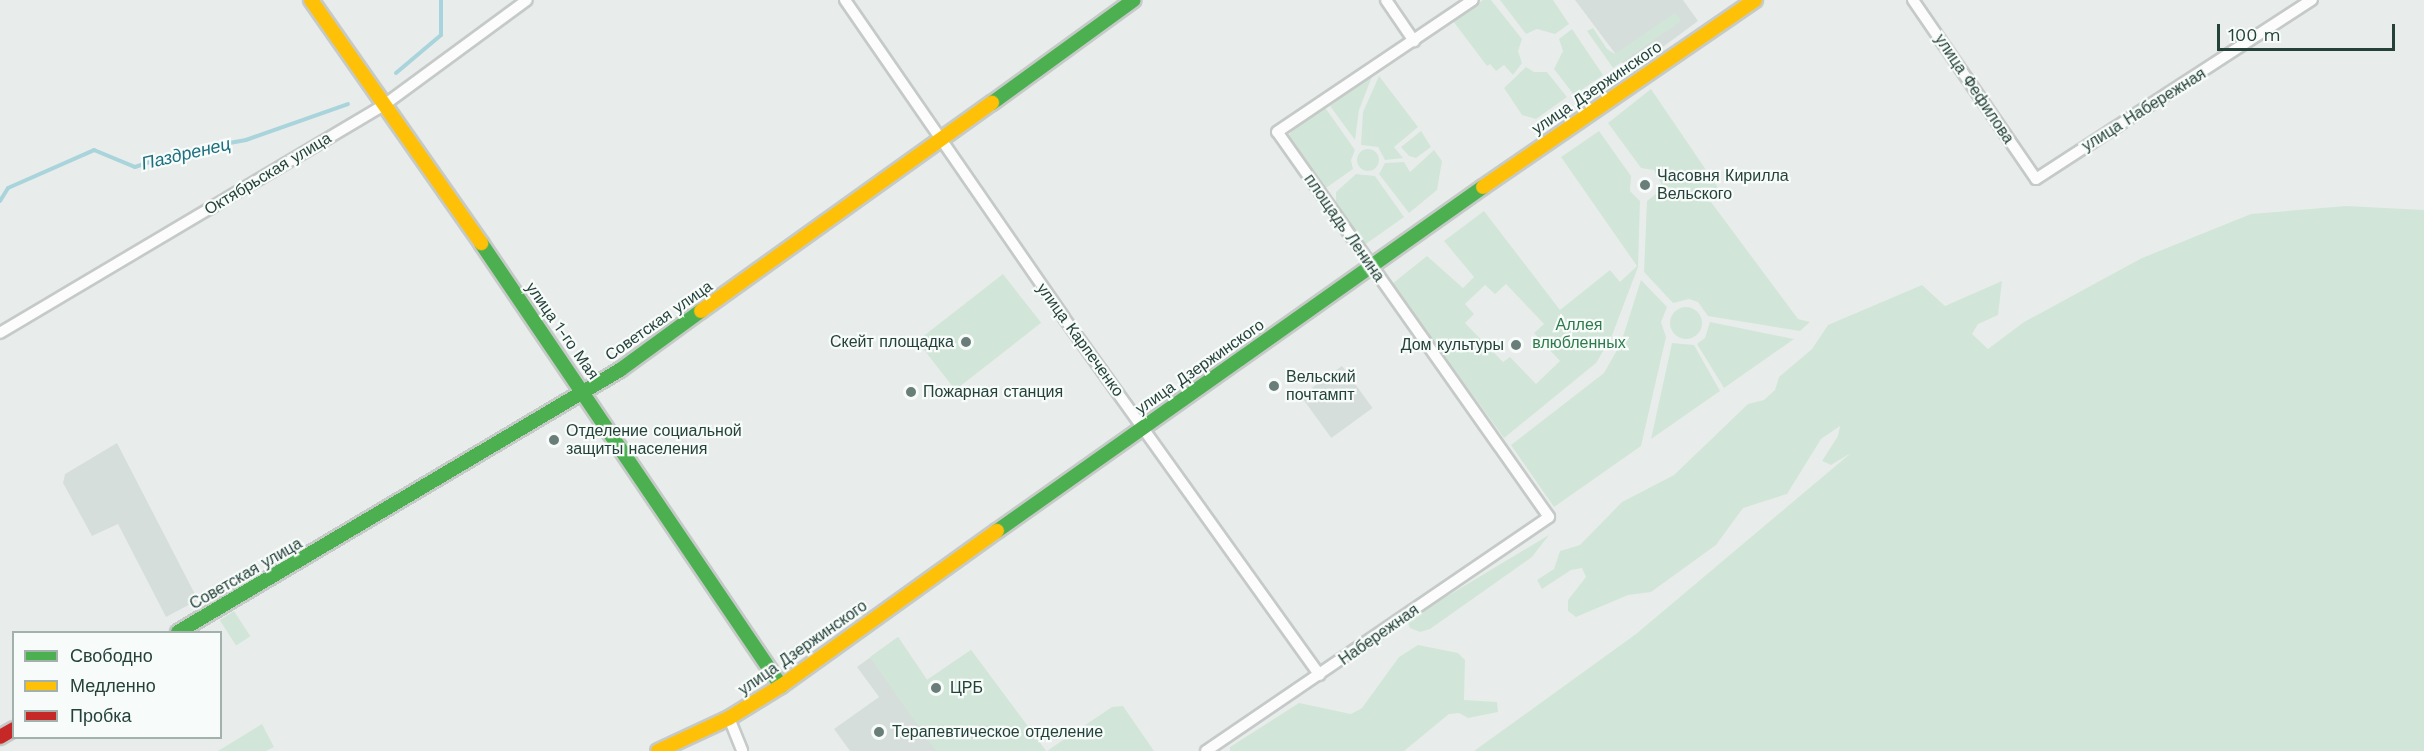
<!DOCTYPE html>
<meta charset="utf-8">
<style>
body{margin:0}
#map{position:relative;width:2424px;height:751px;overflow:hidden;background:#e8edeb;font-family:"Work Sans",sans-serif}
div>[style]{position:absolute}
.built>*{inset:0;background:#d6dedb;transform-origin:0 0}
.green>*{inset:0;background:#d1e6d8;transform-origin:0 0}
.round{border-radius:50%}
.stream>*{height:4px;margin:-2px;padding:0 2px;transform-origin:2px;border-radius:2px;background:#a9d4db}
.roads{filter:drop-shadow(2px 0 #c5cac8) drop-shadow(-2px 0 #c5cac8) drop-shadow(0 2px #c5cac8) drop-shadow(0 -2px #c5cac8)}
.street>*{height:10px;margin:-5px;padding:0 5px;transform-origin:5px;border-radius:5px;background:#fcfcfc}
.fast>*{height:14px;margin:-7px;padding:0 7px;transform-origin:7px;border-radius:7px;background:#4caf50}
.slow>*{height:14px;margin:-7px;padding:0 7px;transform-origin:7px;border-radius:7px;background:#ffc107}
.jam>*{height:14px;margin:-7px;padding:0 7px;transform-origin:7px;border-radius:7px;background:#c62828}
.dots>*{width:16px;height:16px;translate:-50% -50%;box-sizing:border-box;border:3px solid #f7fbf9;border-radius:50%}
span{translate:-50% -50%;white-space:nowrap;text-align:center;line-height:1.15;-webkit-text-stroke:4.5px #f7fbf9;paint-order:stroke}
.street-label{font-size:16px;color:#24423a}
.poi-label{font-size:16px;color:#24423a}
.left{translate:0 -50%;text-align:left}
.right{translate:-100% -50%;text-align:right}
.park-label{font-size:16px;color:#2d7a4b}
.water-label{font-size:18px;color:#1c6f80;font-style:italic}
.legend{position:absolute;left:12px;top:631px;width:210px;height:108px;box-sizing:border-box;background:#f7fbf9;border:2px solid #a3b1ad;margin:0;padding:8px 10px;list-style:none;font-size:18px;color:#24423a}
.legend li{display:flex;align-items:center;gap:12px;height:30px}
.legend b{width:30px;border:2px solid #a3b1ad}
.scale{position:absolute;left:2217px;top:24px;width:178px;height:27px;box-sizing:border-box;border:3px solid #24423a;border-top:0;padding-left:8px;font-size:18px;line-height:21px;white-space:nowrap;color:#24423a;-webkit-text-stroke:4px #f7fbf9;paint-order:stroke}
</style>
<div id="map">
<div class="built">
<i style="clip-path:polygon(1575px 0,1683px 0,1698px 21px,1629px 72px)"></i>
<i style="left:1342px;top:366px;width:52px;height:51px;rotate:54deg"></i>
<i style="clip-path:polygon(117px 443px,198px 600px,166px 617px,118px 524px,92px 536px,63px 483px,65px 474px)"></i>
<i style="clip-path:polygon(898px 637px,927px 680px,971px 650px,1046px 751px,850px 751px,834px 729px,879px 697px,857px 667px)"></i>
</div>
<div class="green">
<i style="clip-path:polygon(1483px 0,1491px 0,1522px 39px,1518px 51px,1522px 63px,1513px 75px,1504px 65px,1496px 71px,1490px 64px,1487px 66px,1453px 21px)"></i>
<i style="clip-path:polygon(1500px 0,1553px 0,1569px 24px,1555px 34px,1537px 29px,1526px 34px)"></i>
<i style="clip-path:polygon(1675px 13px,1681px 21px,1613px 68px,1587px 31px,1593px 28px,1607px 49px,1615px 54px)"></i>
<i style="clip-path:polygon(1572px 29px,1603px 75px,1574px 95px,1554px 69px,1563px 51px,1559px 39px)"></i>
<i style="clip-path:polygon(1526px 67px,1534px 72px,1547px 72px,1567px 97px,1536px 119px,1522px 115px,1504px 88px)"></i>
<i style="clip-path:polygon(1373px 74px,1359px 110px,1355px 140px,1330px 106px)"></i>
<i style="clip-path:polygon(1379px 76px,1418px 127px,1394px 147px,1403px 158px,1385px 160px,1378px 147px,1361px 145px,1363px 112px)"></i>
<i style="clip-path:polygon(1651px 89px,1719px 189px,1699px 195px,1662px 185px,1654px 170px,1641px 168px,1608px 123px)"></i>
<i style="clip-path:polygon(1324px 106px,1355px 150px,1351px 160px,1353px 169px,1323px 190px,1287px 139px,1294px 127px)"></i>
<i style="clip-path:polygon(1421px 131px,1431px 147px,1416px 158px,1409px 156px,1401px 147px)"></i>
<i style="clip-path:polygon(evenodd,1599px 131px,1631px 176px,1630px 191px,1640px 201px,1638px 267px,1611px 338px,1596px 363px,1504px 438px,1392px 284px,1427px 256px,1463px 288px,1474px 277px,1444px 241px,1484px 211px,1560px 310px,1610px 270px,1620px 282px,1637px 266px,1561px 157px,1599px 131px,1506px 284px,1544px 324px,1534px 333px,1560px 361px,1536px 384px,1510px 357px,1503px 362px,1465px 323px,1474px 314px,1465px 304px,1485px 285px,1495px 294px,1506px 284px)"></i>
<i class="round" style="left:1357px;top:149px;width:22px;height:22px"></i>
<i style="clip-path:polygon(1434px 150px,1442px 161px,1437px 190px,1409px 213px,1379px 174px,1385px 163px,1404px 162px,1410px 172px)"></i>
<i style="clip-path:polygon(1356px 174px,1375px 176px,1404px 217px,1363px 246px,1336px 210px,1336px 192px)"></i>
<i style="clip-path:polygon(1661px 190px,1711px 202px,1798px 319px,1810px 322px,1800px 331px,1708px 316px,1698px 302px,1689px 299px,1673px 303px,1644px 272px,1647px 201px)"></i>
<i style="clip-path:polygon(2346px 206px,2424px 210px,2424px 751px,1474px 751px,1636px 634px,1851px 453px,1831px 465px,1822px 461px,1838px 436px,1840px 426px,1821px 439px,1787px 494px,1743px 508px,1716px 545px,1651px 592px,1628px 595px,1576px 617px,1568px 611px,1568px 600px,1586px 577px,1582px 568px,1571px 570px,1542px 589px,1537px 580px,1554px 569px,1560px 551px,1580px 545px,1622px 502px,1674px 475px,1748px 404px,1764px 400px,1775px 390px,1779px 377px,1812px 349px,1828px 325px,1922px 285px,1945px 306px,2002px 281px,1998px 315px,1978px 324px,1972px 334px,1988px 349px,2024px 322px,2142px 258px,2251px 214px)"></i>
<i style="left:1003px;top:274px;width:62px;height:109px;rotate:52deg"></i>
<i style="clip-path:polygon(1641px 280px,1667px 307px,1661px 322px,1666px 337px,1641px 446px,1554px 507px,1511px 445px,1604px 373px,1621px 343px)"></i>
<i class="round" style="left:1670px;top:307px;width:32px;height:32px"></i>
<i style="clip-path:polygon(1710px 322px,1794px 339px,1724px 388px,1697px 344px,1705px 338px)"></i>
<i style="clip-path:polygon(1672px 343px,1694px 345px,1720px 391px,1651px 439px)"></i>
<i style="clip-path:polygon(1549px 535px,1532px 557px,1430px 629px,1420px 632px,1410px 628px,1407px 619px,1427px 597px,1449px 595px)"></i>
<i style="left:234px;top:611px;width:30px;height:17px;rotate:57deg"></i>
<i style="clip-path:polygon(898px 637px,927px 680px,971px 650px,1046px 751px,936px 751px,870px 657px)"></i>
<i style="clip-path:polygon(1418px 645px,1458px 653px,1465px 660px,1464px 700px,1497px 702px,1498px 712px,1468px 718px,1459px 713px,1449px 714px,1404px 751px,1230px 751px,1230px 747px,1299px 703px,1351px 714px,1362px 708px,1399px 657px)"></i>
<i style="clip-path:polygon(1123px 706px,1154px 751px,1047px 751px,1112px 707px)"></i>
<i style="clip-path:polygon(262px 724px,274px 747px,266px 751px,218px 751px)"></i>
</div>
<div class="stream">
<i style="left:396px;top:73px;width:59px;rotate:-40.2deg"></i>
<i style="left:441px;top:35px;width:35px;rotate:-90deg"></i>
<i style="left:0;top:201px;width:15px;rotate:-58deg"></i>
<i style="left:8px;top:188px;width:94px;rotate:-23.8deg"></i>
<i style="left:94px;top:150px;width:44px;rotate:22.5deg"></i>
<i style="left:135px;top:167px;width:47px;rotate:-18.4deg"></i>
<i style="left:180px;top:152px;width:67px;rotate:-10.3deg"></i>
<i style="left:246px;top:140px;width:108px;rotate:-19.4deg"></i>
</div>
<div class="roads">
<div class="street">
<i style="left:845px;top:0;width:386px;rotate:55.4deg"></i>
<i style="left:1064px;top:318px;width:439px;rotate:54.4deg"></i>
<i style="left:1386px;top:0;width:50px;rotate:55.7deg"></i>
<i style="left:1913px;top:0;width:217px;rotate:55.5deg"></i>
<i style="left:2036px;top:179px;width:329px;rotate:-33deg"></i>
<i style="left:0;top:333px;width:447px;rotate:-30.7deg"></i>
<i style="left:384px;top:105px;width:177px;rotate:-36.3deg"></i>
<i style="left:729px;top:718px;width:35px;rotate:68deg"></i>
<i style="left:1206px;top:751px;width:415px;rotate:-34.3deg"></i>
<i style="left:1549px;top:517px;width:471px;rotate:-125.2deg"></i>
<i style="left:1277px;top:132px;width:236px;rotate:-34deg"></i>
</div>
<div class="fast">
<i style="left:992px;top:103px;width:175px;rotate:-36deg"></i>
<i style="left:481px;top:243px;width:535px;rotate:55.89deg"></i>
<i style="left:997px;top:531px;width:595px;rotate:-35.29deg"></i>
<i style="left:178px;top:632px;width:514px;rotate:-30.66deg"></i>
<i style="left:620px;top:370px;width:100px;rotate:-36.1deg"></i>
</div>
<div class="slow">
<i style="left:311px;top:0;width:297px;rotate:55deg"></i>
<i style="left:1483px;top:187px;width:330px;rotate:-34.5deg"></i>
<i style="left:701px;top:311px;width:358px;rotate:-35.6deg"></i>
<i style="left:658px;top:751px;width:78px;rotate:-24.9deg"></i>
<i style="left:729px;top:718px;width:61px;rotate:-31.6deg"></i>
<i style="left:781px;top:686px;width:266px;rotate:-35.7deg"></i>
</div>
<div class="jam">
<i style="left:0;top:737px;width:16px;rotate:-30deg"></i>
</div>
</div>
<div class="dots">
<i style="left:1645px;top:185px;background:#697e78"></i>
<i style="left:966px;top:342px;background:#697e78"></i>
<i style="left:1516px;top:345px;background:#697e78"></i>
<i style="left:1274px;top:386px;background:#697e78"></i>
<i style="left:911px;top:392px;background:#697e78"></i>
<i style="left:554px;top:440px;background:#697e78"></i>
<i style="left:936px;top:688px;background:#697e78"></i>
<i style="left:879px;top:732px;background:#697e78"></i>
</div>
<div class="street-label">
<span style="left:1597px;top:88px;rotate:-34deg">улица Дзержинского</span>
<span style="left:1974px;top:89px;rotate:56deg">улица Фефилова</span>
<span style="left:2144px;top:110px;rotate:-32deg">улица Набережная</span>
<span style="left:268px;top:174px;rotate:-31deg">Октябрьская улица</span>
<span style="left:1344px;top:228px;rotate:55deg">площадь Ленина</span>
<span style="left:659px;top:321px;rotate:-35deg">Советская улица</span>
<span style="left:562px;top:331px;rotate:55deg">улица 1-го Мая</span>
<span style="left:1080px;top:340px;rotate:54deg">улица Карпеченко</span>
<span style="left:1200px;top:367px;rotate:-35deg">улица Дзержинского</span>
<span style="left:246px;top:574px;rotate:-30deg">Советская улица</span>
<span style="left:1379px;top:635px;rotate:-35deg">Набережная</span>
<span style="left:803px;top:648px;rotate:-35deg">улица Дзержинского</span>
</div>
<div class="poi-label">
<span class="left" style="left:1657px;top:185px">Часовня Кирилла<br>Вельского</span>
<span class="right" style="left:954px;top:342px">Скейт площадка</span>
<span class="right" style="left:1504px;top:345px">Дом культуры</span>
<span class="left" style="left:1286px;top:386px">Вельский<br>почтампт</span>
<span class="left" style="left:923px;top:392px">Пожарная станция</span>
<span class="left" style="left:566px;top:440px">Отделение социальной<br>защиты населения</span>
<span class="left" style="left:950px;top:688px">ЦРБ</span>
<span class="left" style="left:892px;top:732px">Терапевтическое отделение</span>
</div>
<div class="park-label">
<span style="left:1579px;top:334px">Аллея<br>влюбленных</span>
</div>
<div class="water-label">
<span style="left:186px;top:154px;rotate:-13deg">Паздренец</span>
</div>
<ul class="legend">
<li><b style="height:8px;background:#4caf50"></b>Свободно</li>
<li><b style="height:8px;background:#ffc107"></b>Медленно</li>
<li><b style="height:8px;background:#c62828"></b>Пробка</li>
</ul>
<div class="scale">100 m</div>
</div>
